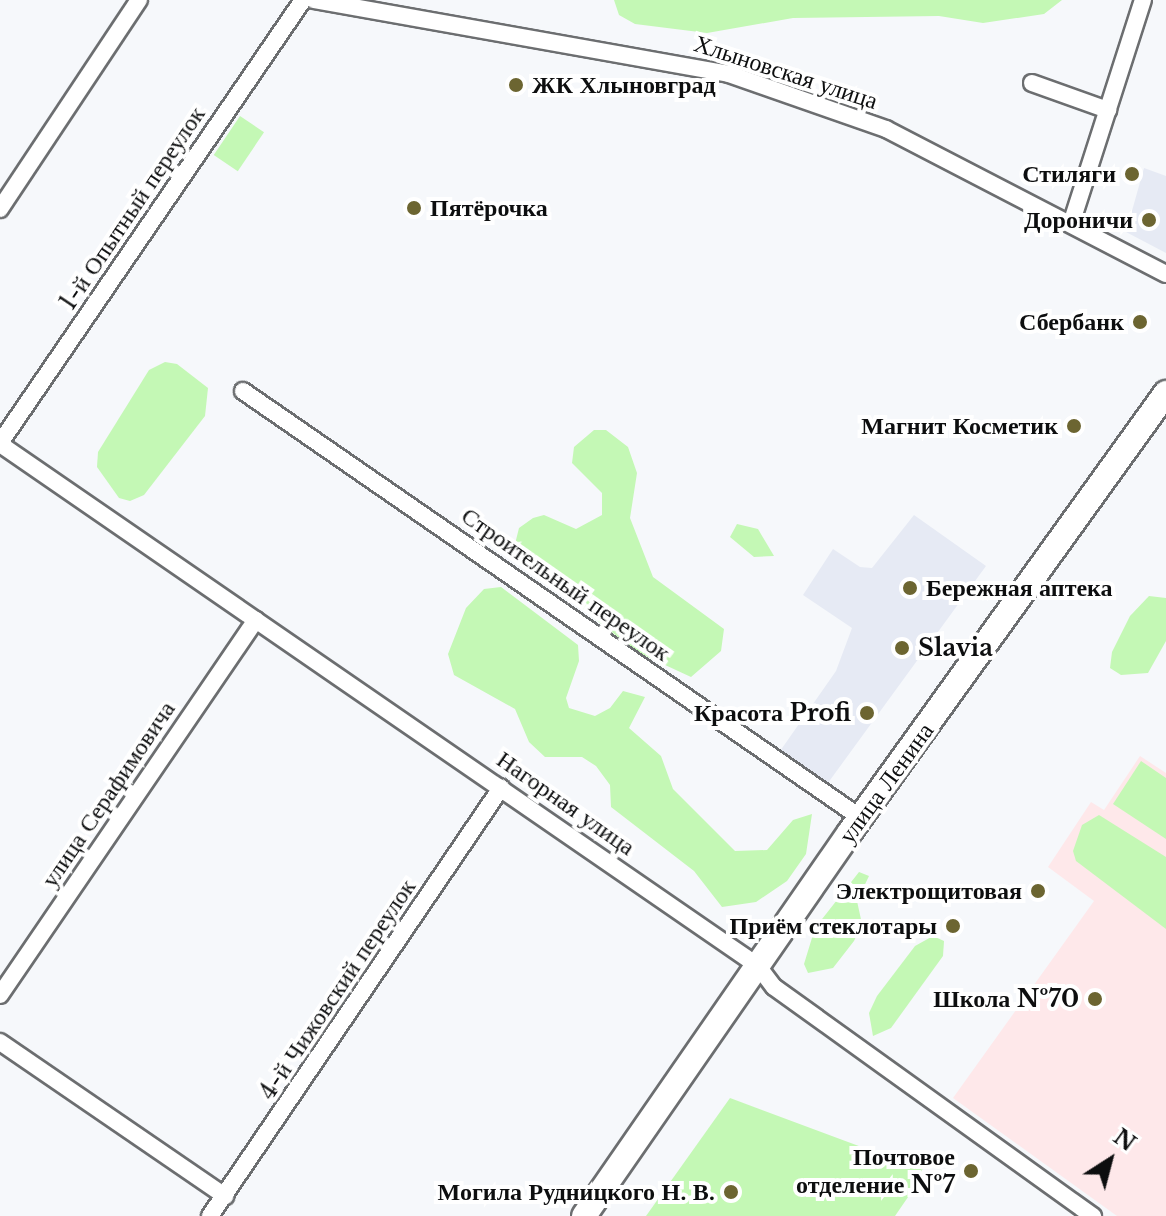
<!DOCTYPE html>
<meta charset="utf-8">
<style>
body{margin:0}
#map{position:relative;width:1166px;height:1216px;overflow:hidden;background:#f6f8fb;font-family:"Libre Baskerville",serif}
div>[style]{position:absolute}
.built>*{inset:0;background:#e6eaf4}
.education>*{inset:0;background:#fee8ea}
.green>*{inset:0;background:#c4f8b5;transform-origin:0 0}
.roads{filter:drop-shadow(2px 0 #6c6e70) drop-shadow(-2px 0 #6c6e70) drop-shadow(0 2px #6c6e70) drop-shadow(0 -2px #6c6e70)}
.street>*{height:16px;margin:-8px;padding:0 8px;transform-origin:8px;border-radius:8px;background:#fff}
.primary>*{height:24px;margin:-12px;padding:0 12px;transform-origin:12px;border-radius:12px;background:#fff}
.dots>*{width:22px;height:22px;translate:-50% -50%;box-sizing:border-box;border:4px solid #fff;border-radius:50%}
span{translate:-50% -50%;white-space:nowrap;text-align:center;line-height:1.15;-webkit-text-stroke:8px #fff;paint-order:stroke}
.street-label{font-size:24px;color:#0d0e0f}
.poi-label{font-size:24px;color:#0d0e0f;font-weight:700}
.left{translate:0 -50%;text-align:left}
.right{translate:-100% -50%;text-align:right}
.north{position:absolute;left:1070px;top:1120px;width:80px;height:80px;-webkit-text-stroke:6px #fff;paint-order:stroke;rotate:36deg;font-size:22px;font-weight:700;line-height:32px;text-align:center;color:#0d0e0f}
.north::after{content:'';display:block;margin:auto;width:28px;height:36px;background:#0d0e0f;clip-path:polygon(50% 0,100% 100%,50% 72%,0 100%)}
</style>
<div id="map">
<div class="built">
<i style="clip-path:polygon(1144px 168px,1166px 176px,1166px 253px,1126px 232px)"></i>
<i style="clip-path:polygon(914px 515px,986px 566px,825px 787px,778px 754px,836px 671px,852px 628px,803px 595px,833px 549px,860px 567px,872px 568px)"></i>
</div>
<div class="education">
<i style="clip-path:polygon(1140px 756px,1166px 773px,1166px 1216px,1117px 1216px,953px 1098px,1094px 901px,1048px 867px,1091px 802px,1104px 810px)"></i>
</div>
<div class="green">
<i style="clip-path:polygon(614px 0,1062px 0,1044px 14px,983px 23px,939px 16px,793px 18px,707px 33px,635px 24px,619px 15px)"></i>
<i style="left:240px;top:116px;width:29px;height:47px;rotate:34deg"></i>
<i style="clip-path:polygon(165px 362px,177px 364px,208px 388px,205px 416px,144px 495px,130px 501px,119px 498px,97px 467px,98px 452px,149px 370px)"></i>
<i style="clip-path:polygon(594px 430px,606px 430px,628px 447px,637px 473px,630px 518px,653px 577px,724px 629px,721px 651px,691px 677px,637px 652px,524px 563px,514px 548px,519px 528px,533px 518px,544px 515px,576px 529px,602px 515px,602px 493px,572px 463px,574px 447px)"></i>
<i style="clip-path:polygon(737px 524px,758px 529px,774px 556px,754px 557px,730px 537px)"></i>
<i style="clip-path:polygon(501px 587px,578px 645px,579px 661px,566px 698px,569px 708px,595px 716px,610px 708px,623px 691px,645px 697px,629px 728px,661px 756px,673px 789px,735px 851px,767px 850px,793px 820px,812px 814px,806px 854px,787px 881px,756px 902px,722px 907px,694px 871px,611px 807px,610px 785px,596px 766px,582px 757px,545px 757px,529px 742px,515px 709px,454px 675px,448px 654px,466px 608px,484px 589px)"></i>
<i style="clip-path:polygon(1149px 596px,1166px 598px,1166px 641px,1148px 673px,1121px 675px,1110px 668px,1112px 652px,1130px 616px)"></i>
<i style="clip-path:polygon(1141px 761px,1166px 778px,1166px 839px,1113px 804px)"></i>
<i style="clip-path:polygon(1099px 815px,1166px 857px,1166px 929px,1076px 861px,1073px 851px,1082px 825px)"></i>
<i style="clip-path:polygon(859px 872px,869px 876px,857px 901px,862px 924px,854px 941px,833px 968px,808px 973px,804px 964px,815px 928px)"></i>
<i style="clip-path:polygon(933px 936px,944px 941px,943px 956px,891px 1028px,873px 1036px,869px 1013px,877px 996px,915px 946px)"></i>
<i style="clip-path:polygon(730px 1098px,926px 1171px,895px 1216px,646px 1216px)"></i>
</div>
<div class="roads">
<div class="street">
<i style="left:314px;top:0;width:422px;rotate:10.1deg"></i>
<i style="left:729px;top:74px;width:166px;rotate:19.3deg"></i>
<i style="left:886px;top:129px;width:315px;rotate:27.4deg"></i>
<i style="left:1032px;top:83px;width:81px;rotate:19.6deg"></i>
<i style="left:0;top:209px;width:251px;rotate:-56.4deg"></i>
<i style="left:1071px;top:224px;width:235px;rotate:-72.2deg"></i>
<i style="left:243px;top:391px;width:751px;rotate:34.64deg"></i>
<i style="left:0;top:443px;width:537px;rotate:-55.63deg"></i>
<i style="left:0;top:444px;width:920px;rotate:34.55deg"></i>
<i style="left:758px;top:966px;width:26px;rotate:53deg"></i>
<i style="left:774px;top:987px;width:393px;rotate:35.7deg"></i>
<i style="left:0;top:995px;width:454px;rotate:-55.7deg"></i>
<i style="left:0;top:1042px;width:273px;rotate:34.4deg"></i>
<i style="left:210px;top:1216px;width:518px;rotate:-55.79deg"></i>
</div>
<div class="primary">
<i style="left:584px;top:1216px;width:467px;rotate:-55.3deg"></i>
<i style="left:850px;top:832px;width:541px;rotate:-54.25deg"></i>
</div>
</div>
<div class="dots">
<i style="left:516px;top:85px;background:#6c6531"></i>
<i style="left:1132px;top:174px;background:#6c6531"></i>
<i style="left:414px;top:208px;background:#6c6531"></i>
<i style="left:1149px;top:220px;background:#6c6531"></i>
<i style="left:1140px;top:322px;background:#6c6531"></i>
<i style="left:1074px;top:426px;background:#6c6531"></i>
<i style="left:910px;top:588px;background:#6c6531"></i>
<i style="left:902px;top:648px;background:#6c6531"></i>
<i style="left:867px;top:713px;background:#6c6531"></i>
<i style="left:1038px;top:891px;background:#6c6531"></i>
<i style="left:953px;top:926px;background:#6c6531"></i>
<i style="left:1095px;top:999px;background:#6c6531"></i>
<i style="left:971px;top:1171px;background:#6c6531"></i>
<i style="left:731px;top:1192px;background:#6c6531"></i>
</div>
<div class="street-label">
<span style="left:786px;top:72px;rotate:18deg">Хлыновская улица</span>
<span style="left:132px;top:208px;rotate:-56deg">1-й Опытный переулок</span>
<span style="left:566px;top:584px;rotate:35deg">Строительный переулок</span>
<span style="left:886px;top:783px;rotate:-54deg">улица Ленина</span>
<span style="left:108px;top:794px;rotate:-56deg">улица Серафимовича</span>
<span style="left:566px;top:803px;rotate:35deg">Нагорная улица</span>
<span style="left:337px;top:989px;rotate:-56deg">4-й Чижовский переулок</span>
</div>
<div class="poi-label">
<span class="left" style="left:532px;top:85px">ЖК Хлыновград</span>
<span class="right" style="left:1116px;top:174px">Стиляги</span>
<span class="left" style="left:430px;top:208px">Пятёрочка</span>
<span class="right" style="left:1133px;top:220px">Дороничи</span>
<span class="right" style="left:1124px;top:322px">Сбербанк</span>
<span class="right" style="left:1058px;top:426px">Магнит Косметик</span>
<span class="left" style="left:926px;top:588px">Бережная аптека</span>
<span class="left" style="left:918px;top:648px">Slavia</span>
<span class="right" style="left:851px;top:713px">Красота Profi</span>
<span class="right" style="left:1022px;top:891px">Электрощитовая</span>
<span class="right" style="left:937px;top:926px">Приём стеклотары</span>
<span class="right" style="left:1079px;top:999px">Школа №70</span>
<span class="right" style="left:955px;top:1171px">Почтовое<br>отделение №7</span>
<span class="right" style="left:715px;top:1192px">Могила Рудницкого Н. В.</span>
</div>
<div class="north">N</div>
</div>
